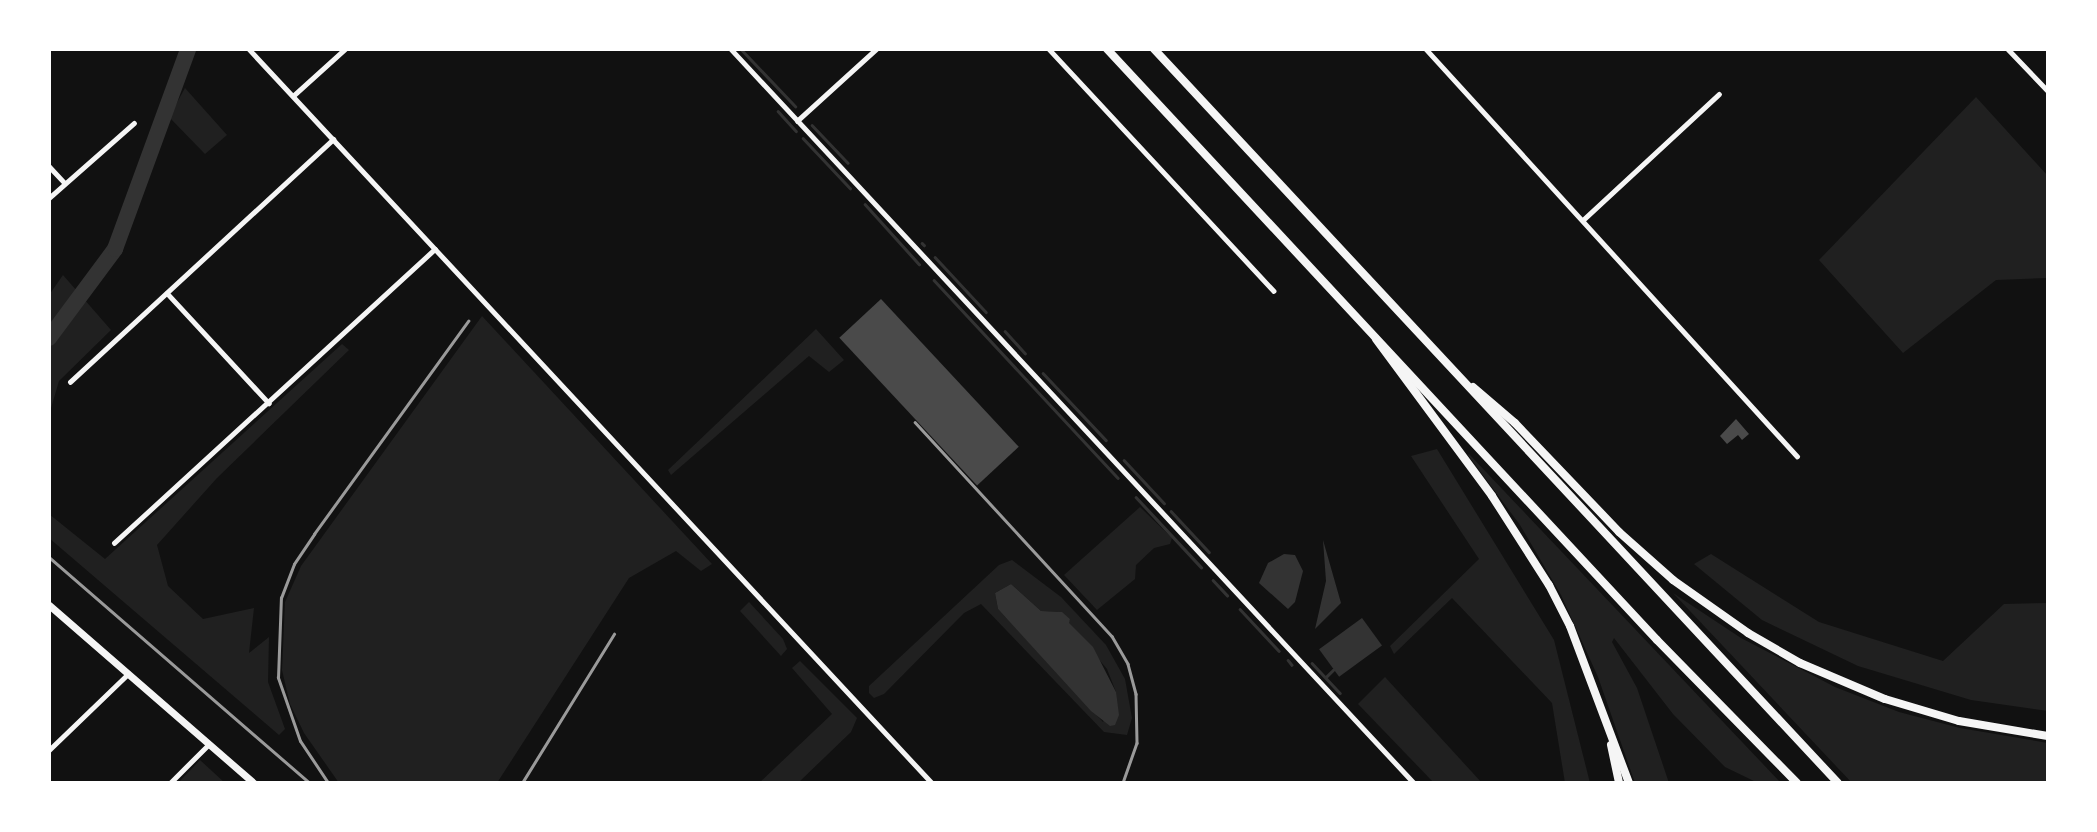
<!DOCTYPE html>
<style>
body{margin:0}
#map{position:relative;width:2097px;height:832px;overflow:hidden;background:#111;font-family:Georgia,serif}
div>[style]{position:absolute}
.green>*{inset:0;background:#202020}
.water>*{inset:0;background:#333;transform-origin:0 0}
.stream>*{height:2.5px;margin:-1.25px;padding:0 1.25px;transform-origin:1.25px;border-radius:1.25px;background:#333}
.river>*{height:16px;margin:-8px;padding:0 8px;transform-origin:8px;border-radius:8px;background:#333}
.building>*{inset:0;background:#4a4a4a;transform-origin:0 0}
.minor>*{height:4.5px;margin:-2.25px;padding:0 2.25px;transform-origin:2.25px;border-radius:2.25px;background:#f5f5f5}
.primary>*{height:7px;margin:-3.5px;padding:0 3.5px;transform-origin:3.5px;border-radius:3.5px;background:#f5f5f5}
.motorway>*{height:8px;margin:-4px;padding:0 4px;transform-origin:4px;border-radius:4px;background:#f5f5f5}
.rail>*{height:2.5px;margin:-1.25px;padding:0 1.25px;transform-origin:1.25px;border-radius:1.25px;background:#9a9a9a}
span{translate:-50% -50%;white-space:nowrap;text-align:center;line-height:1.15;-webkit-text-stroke:7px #fff;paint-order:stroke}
.frame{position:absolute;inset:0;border:51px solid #fff;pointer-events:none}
</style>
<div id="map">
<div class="green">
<i style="clip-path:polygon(185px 88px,227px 135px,205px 154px,169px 117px)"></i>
<i style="clip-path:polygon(1976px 97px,2048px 176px,2048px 278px,1996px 280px,1903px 353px,1819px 260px)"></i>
<i style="clip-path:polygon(63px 275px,111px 330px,59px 381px,49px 415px,49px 295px)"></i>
<i style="clip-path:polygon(482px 316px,712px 564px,701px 571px,676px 551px,629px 578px,497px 783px,339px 783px,304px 733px,290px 704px,282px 670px,285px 602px,301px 566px)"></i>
<i style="clip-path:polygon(816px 329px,844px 360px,829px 372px,809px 356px,671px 475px,668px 470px)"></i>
<i style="clip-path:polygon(342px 344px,349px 350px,217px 478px,157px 545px,168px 586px,203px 619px,254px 608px,249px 653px,269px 637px,268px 682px,285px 729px,279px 735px,49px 538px,49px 514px,105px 559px)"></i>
<i style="clip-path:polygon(1437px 449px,1554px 640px,1590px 783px,1565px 783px,1552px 703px,1452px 598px,1394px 654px,1390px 646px,1479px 559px,1411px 456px)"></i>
<i style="clip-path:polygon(1468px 455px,1469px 454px,1781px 783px,1758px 783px,1725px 767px,1673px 714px,1614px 638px,1612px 642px,1637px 688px,1669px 783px,1635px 783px,1598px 677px,1561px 595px,1520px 525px)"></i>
<i style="clip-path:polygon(1140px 507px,1172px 538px,1170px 544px,1154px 548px,1136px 565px,1135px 579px,1097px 610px,1064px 575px)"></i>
<i style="clip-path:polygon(1711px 554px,1819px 622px,1943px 661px,2004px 604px,2048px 603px,2048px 711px,1971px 700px,1858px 666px,1762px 620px,1694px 564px)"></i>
<i style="clip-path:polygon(evenodd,1012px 560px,1061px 597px,1106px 645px,1125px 679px,1132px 718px,1127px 735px,1104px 732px,981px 604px,964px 613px,884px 694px,874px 698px,869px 693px,869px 686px,999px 565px,1012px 560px,1011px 584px,1041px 611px,1061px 612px,1070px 619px,1068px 623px,1107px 669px,1116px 692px,1103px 722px,998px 609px,995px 593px,1011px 584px)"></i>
<i style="clip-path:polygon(1673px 593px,1741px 638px,1835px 687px,1899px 712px,1960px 728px,2048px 743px,2048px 783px,1852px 783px)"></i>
<i style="clip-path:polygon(749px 602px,783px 639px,787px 649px,781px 656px,740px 611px)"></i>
<i style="clip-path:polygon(800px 661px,857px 718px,851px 732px,798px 783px,759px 783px,832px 714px,792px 668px)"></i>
<i style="clip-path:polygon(1385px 677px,1482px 783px,1434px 783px,1358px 704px)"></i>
<i style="clip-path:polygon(200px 760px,225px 783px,178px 783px)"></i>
</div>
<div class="water">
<i style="clip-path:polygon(1323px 540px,1341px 603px,1315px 629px,1326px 581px)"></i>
<i style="clip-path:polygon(1295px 555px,1303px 571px,1295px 602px,1288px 609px,1259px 583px,1268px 563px,1284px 554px)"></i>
<i style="clip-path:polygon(1011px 584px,1041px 611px,1062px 612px,1070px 619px,1069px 623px,1093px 647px,1116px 692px,1119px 715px,1115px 725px,1110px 726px,1091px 711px,998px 609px,995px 593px)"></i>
<i style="left:1362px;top:618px;width:34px;height:53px;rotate:54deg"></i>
</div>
<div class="stream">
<i style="left:741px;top:49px;width:79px;rotate:46.5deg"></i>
<i style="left:778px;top:111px;width:27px;rotate:48deg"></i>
<i style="left:812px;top:125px;width:52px;rotate:46.5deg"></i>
<i style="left:803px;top:138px;width:69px;rotate:46.8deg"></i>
<i style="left:865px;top:204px;width:81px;rotate:48deg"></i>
<i style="left:922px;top:243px;width:3px;rotate:45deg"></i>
<i style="left:935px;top:257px;width:75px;rotate:47.2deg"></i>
<i style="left:934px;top:280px;width:270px;rotate:47.1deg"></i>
<i style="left:1005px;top:331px;width:30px;rotate:48deg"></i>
<i style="left:1043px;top:373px;width:92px;rotate:46.8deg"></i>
<i style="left:1124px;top:460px;width:59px;rotate:47.1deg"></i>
<i style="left:1136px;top:497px;width:96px;rotate:47.1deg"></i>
<i style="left:1171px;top:511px;width:56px;rotate:47.2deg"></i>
<i style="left:1213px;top:580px;width:21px;rotate:47deg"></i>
<i style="left:1240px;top:609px;width:57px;rotate:47.1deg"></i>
<i style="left:1288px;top:660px;width:6px;rotate:51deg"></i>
<i style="left:1312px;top:663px;width:41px;rotate:47deg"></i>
<i style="left:1326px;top:677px;width:10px;rotate:-45deg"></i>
</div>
<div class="river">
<i style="left:49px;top:338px;width:111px;rotate:-53.4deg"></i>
<i style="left:115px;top:249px;width:213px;rotate:-69.9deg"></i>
</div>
<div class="building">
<i style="left:881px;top:299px;width:202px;height:57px;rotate:47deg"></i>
<i style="clip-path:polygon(1736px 419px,1749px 434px,1742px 440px,1738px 435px,1727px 444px,1720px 436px)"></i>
</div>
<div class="minor">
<i style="left:249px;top:49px;width:1003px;rotate:47.06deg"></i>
<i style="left:731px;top:49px;width:1003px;rotate:47.06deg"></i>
<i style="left:1049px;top:49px;width:330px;rotate:47.1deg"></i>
<i style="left:1426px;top:49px;width:551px;rotate:47.65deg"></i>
<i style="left:2008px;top:49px;width:58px;rotate:46.4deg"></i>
<i style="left:293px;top:96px;width:70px;rotate:-42.1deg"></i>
<i style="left:797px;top:121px;width:107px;rotate:-42.3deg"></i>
<i style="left:49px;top:166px;width:23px;rotate:47deg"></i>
<i style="left:49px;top:198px;width:113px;rotate:-41.4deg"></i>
<i style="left:1583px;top:220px;width:185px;rotate:-42.8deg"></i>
<i style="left:167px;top:293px;width:150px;rotate:47.2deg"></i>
<i style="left:70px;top:382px;width:358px;rotate:-42.7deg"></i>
<i style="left:114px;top:543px;width:435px;rotate:-42.5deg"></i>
<i style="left:49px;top:750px;width:110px;rotate:-43.9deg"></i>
<i style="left:170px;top:783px;width:55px;rotate:-45deg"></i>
</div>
<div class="primary">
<i style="left:49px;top:605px;width:271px;rotate:41deg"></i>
</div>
<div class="motorway">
<i style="left:1107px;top:49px;width:807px;rotate:47.06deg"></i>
<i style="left:1657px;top:640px;width:200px;rotate:45.6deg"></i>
<i style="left:1154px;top:49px;width:1003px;rotate:47.02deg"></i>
<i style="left:1376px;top:339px;width:195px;rotate:53.5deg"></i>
<i style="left:1492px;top:496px;width:106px;rotate:57.4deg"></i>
<i style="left:1549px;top:585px;width:46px;rotate:62.9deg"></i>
<i style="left:1570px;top:626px;width:168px;rotate:69.4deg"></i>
<i style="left:1473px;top:387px;width:55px;rotate:40.6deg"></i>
<i style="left:1515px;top:423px;width:151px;rotate:46.3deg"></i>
<i style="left:1619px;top:532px;width:72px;rotate:41.6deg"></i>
<i style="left:1673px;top:580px;width:92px;rotate:35.2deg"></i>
<i style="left:1748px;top:633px;width:60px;rotate:30deg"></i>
<i style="left:1800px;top:663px;width:92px;rotate:23deg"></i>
<i style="left:1885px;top:699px;width:77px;rotate:16.6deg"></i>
<i style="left:1959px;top:721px;width:90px;rotate:9.6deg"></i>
<i style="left:1611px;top:745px;width:39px;rotate:78deg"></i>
</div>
<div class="rail">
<i style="left:915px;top:422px;width:291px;rotate:47.4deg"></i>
<i style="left:1112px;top:636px;width:32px;rotate:60deg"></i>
<i style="left:1128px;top:664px;width:31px;rotate:75deg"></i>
<i style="left:1136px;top:694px;width:49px;rotate:88.8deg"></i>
<i style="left:1137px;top:743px;width:42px;rotate:109.3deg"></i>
<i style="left:49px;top:557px;width:345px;rotate:40.9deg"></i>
<i style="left:328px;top:783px;width:50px;rotate:-123.7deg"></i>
<i style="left:300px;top:741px;width:67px;rotate:-109.2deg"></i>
<i style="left:278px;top:678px;width:80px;rotate:-87.9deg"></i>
<i style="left:281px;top:598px;width:36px;rotate:-69deg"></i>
<i style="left:294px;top:564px;width:36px;rotate:-56deg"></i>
<i style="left:314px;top:534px;width:263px;rotate:-54.1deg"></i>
<i style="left:522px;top:783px;width:175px;rotate:-58.3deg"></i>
</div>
<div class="frame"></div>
</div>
